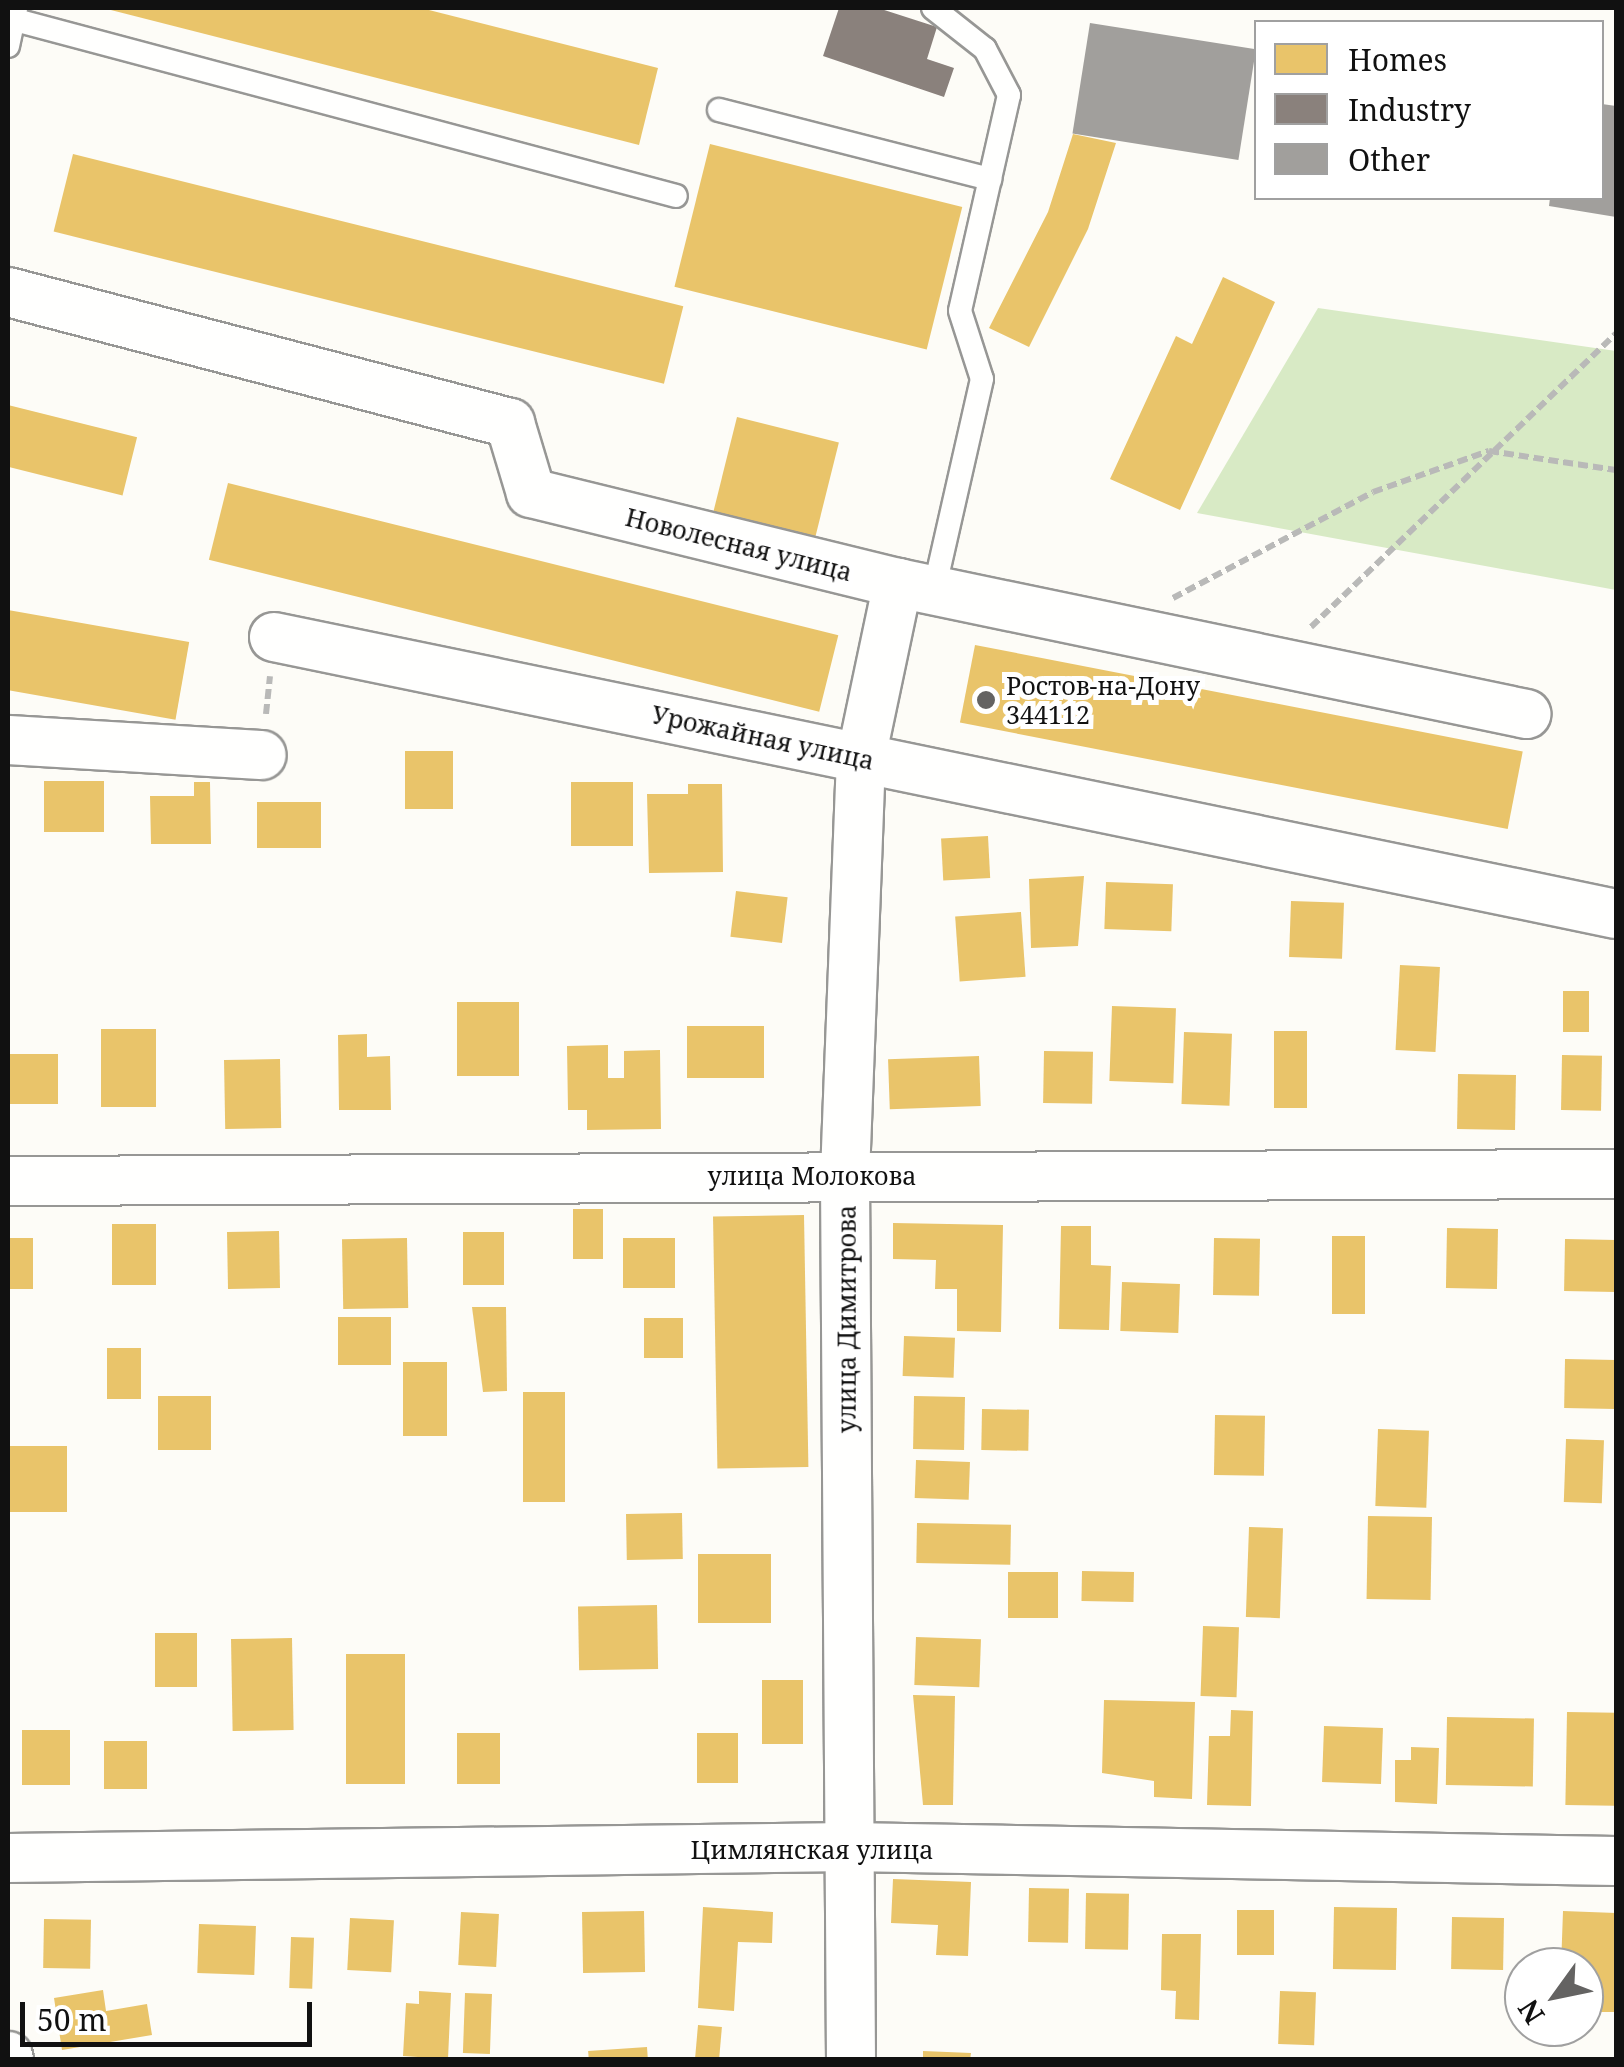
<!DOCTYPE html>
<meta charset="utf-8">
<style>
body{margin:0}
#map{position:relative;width:1624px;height:2067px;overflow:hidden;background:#fdfcf7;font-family:"Noto Serif",serif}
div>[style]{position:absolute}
.forest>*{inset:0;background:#d8eac5}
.homes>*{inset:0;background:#e9c46a;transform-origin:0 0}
.industry>*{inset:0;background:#8a817c}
.building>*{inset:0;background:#a19f9c;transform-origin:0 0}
.path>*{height:6px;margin-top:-3px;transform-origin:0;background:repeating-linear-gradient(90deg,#b9b9b8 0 10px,transparent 0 15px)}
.roads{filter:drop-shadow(2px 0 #979795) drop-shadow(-2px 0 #979795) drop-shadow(0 2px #979795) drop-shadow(0 -2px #979795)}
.lane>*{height:22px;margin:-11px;padding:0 11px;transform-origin:11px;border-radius:11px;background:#fffffe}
.street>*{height:48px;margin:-24px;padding:0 24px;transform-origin:24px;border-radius:24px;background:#fffffe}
.dots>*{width:28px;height:28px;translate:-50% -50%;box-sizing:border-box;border:5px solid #fff;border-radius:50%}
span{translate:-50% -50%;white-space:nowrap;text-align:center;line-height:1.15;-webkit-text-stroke:10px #fff;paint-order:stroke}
.street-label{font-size:25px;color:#111}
.poi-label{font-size:25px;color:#111}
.left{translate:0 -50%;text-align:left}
.frame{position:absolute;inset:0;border:10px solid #111;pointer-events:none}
.legend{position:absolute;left:1254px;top:20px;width:350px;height:180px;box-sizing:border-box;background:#fff;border:2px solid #a0a0a0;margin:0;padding:12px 18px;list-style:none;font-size:30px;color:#111}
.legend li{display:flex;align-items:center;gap:20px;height:50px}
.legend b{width:50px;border:2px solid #a0a0a0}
.north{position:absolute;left:1504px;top:1947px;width:100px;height:100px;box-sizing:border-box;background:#fff;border:2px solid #a0a0a0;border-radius:50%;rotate:237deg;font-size:28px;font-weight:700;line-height:40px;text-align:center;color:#111}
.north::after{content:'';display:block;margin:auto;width:35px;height:45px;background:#646362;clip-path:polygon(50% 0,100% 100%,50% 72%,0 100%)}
.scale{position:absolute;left:20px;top:2002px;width:292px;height:45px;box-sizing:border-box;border:5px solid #111;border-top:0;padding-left:12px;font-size:30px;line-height:35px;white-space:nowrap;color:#111;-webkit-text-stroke:8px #fff;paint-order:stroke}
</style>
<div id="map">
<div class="forest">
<i style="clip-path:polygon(1318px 308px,1616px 351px,1616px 590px,1197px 513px)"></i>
</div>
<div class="homes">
<i style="clip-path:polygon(103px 8px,421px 8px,658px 68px,639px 145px)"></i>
<i style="clip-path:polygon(1073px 134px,1116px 143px,1088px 229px,1029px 347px,989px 328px,1048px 212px)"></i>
<i style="left:710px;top:144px;width:260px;height:147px;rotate:14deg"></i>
<i style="left:73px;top:154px;width:629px;height:80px;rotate:14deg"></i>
<i style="clip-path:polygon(1223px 277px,1275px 302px,1180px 510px,1110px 479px,1176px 336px,1192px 344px)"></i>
<i style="left:8px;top:405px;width:133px;height:60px;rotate:14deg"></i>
<i style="left:737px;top:417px;width:105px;height:117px;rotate:14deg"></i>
<i style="left:228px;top:483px;width:629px;height:79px;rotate:14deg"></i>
<i style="left:8px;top:610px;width:184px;height:79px;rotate:10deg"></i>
<i style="left:975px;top:645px;width:558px;height:79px;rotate:11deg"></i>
<i style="left:405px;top:751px;width:48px;height:58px"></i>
<i style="left:104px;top:781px;width:51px;height:60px;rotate:90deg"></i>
<i style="clip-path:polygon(194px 782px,210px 782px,211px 844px,151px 844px,150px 796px,194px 796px)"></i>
<i style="left:633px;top:782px;width:64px;height:62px;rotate:90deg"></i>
<i style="clip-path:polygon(688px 784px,722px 784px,723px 872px,649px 873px,647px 794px,688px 794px)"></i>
<i style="left:257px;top:802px;width:64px;height:46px"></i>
<i style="left:988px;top:836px;width:42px;height:47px;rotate:87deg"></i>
<i style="clip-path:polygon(1084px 876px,1078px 946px,1031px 948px,1029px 879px)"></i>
<i style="left:1106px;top:882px;width:67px;height:47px;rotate:2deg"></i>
<i style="left:736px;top:891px;width:52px;height:46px;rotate:7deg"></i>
<i style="left:1291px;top:901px;width:53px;height:56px;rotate:2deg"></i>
<i style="left:1021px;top:912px;width:65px;height:66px;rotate:86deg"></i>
<i style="left:1400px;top:965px;width:40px;height:85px;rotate:3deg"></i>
<i style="left:1563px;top:991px;width:26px;height:41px"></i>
<i style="left:457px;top:1002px;width:62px;height:74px"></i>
<i style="left:1112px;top:1006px;width:64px;height:75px;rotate:2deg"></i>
<i style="left:687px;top:1026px;width:77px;height:52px"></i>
<i style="left:101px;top:1029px;width:55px;height:78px"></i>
<i style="left:1274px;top:1031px;width:33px;height:77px"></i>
<i style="left:1184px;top:1032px;width:48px;height:72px;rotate:2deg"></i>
<i style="clip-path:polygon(367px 1034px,367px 1057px,390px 1056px,391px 1110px,339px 1110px,338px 1035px)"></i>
<i style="clip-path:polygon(608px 1045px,608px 1078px,624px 1078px,624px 1051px,660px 1050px,661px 1129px,587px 1130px,587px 1110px,568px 1110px,567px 1046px)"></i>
<i style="left:1044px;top:1051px;width:49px;height:52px;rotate:1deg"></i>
<i style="left:58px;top:1054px;width:50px;height:50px;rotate:90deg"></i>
<i style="left:1562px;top:1055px;width:40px;height:55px;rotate:1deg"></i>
<i style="left:979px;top:1056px;width:50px;height:91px;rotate:88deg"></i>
<i style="left:280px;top:1059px;width:69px;height:56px;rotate:89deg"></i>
<i style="left:1458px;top:1074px;width:58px;height:55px;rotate:1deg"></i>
<i style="left:573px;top:1209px;width:30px;height:50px"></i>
<i style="left:804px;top:1215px;width:252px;height:91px;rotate:89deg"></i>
<i style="clip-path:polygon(893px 1223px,1003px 1225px,1001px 1332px,957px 1331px,957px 1289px,935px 1289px,936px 1260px,893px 1259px)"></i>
<i style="left:112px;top:1224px;width:44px;height:61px"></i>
<i style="clip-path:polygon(1061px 1226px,1091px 1226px,1091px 1265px,1111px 1266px,1109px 1330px,1059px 1329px)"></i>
<i style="left:1447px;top:1228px;width:51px;height:60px;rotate:1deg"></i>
<i style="left:279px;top:1231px;width:57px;height:52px;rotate:89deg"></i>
<i style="left:463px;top:1232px;width:41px;height:53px"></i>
<i style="left:1332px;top:1236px;width:33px;height:78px"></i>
<i style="left:8px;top:1238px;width:25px;height:51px"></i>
<i style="left:407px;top:1238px;width:70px;height:65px;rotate:89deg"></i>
<i style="left:623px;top:1238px;width:52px;height:50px"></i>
<i style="left:1214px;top:1238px;width:46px;height:57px;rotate:1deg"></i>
<i style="left:1565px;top:1239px;width:51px;height:52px;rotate:1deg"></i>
<i style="left:1122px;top:1282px;width:58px;height:49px;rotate:2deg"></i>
<i style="clip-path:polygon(472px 1307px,506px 1307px,507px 1391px,483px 1392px)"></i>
<i style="left:391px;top:1317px;width:48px;height:53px;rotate:90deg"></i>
<i style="left:644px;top:1318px;width:39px;height:40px"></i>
<i style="left:904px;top:1336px;width:51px;height:40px;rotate:2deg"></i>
<i style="left:141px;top:1348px;width:51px;height:34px;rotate:90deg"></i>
<i style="left:1565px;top:1359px;width:51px;height:49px;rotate:1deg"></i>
<i style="left:403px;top:1362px;width:44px;height:74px"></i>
<i style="left:523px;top:1392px;width:42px;height:110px"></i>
<i style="left:211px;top:1396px;width:54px;height:53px;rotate:90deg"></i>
<i style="left:914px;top:1396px;width:51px;height:53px;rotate:1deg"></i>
<i style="left:982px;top:1409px;width:47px;height:41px;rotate:1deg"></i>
<i style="left:1215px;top:1415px;width:50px;height:60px;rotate:1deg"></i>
<i style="left:1378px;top:1429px;width:51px;height:77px;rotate:2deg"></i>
<i style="left:1566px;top:1439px;width:38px;height:63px;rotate:2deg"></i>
<i style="left:8px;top:1446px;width:59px;height:66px"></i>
<i style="left:916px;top:1460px;width:54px;height:38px;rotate:2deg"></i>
<i style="left:682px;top:1513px;width:46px;height:56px;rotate:89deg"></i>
<i style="left:1368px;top:1516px;width:64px;height:83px;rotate:1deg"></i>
<i style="left:917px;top:1523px;width:94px;height:40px;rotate:1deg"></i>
<i style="left:1249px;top:1527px;width:34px;height:90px;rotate:2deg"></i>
<i style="left:771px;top:1554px;width:69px;height:73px;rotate:90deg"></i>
<i style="left:1082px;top:1571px;width:52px;height:30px;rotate:1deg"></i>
<i style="left:1008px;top:1572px;width:50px;height:46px"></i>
<i style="left:657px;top:1605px;width:64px;height:79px;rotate:89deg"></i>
<i style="left:1203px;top:1626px;width:36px;height:70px;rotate:2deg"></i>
<i style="left:155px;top:1633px;width:42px;height:54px"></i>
<i style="left:916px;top:1637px;width:65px;height:48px;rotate:2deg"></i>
<i style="left:292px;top:1638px;width:92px;height:61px;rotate:89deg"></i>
<i style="left:346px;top:1654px;width:59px;height:130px"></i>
<i style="left:762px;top:1680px;width:41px;height:64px"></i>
<i style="clip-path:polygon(913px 1695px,955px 1696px,953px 1805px,923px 1805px)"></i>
<i style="clip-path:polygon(1104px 1700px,1195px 1702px,1192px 1799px,1154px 1797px,1154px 1781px,1102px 1773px)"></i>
<i style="clip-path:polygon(1231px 1710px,1253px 1711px,1251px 1806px,1207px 1805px,1209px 1736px,1230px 1736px)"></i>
<i style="left:1567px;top:1712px;width:49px;height:93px;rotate:1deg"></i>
<i style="left:1447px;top:1717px;width:87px;height:68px;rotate:1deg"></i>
<i style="left:1324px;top:1726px;width:59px;height:56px;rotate:2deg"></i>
<i style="left:22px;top:1730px;width:48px;height:55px"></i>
<i style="left:457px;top:1733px;width:43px;height:51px"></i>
<i style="left:697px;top:1733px;width:41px;height:50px"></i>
<i style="left:104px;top:1741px;width:43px;height:48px"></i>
<i style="clip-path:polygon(1411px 1747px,1439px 1748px,1437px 1804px,1395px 1802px,1395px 1760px,1411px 1760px)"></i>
<i style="clip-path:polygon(893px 1879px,971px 1882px,968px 1956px,936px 1955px,938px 1925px,891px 1923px)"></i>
<i style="left:1029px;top:1888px;width:40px;height:54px;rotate:1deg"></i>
<i style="left:1086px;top:1893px;width:43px;height:56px;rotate:1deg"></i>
<i style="clip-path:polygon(703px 1907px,773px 1912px,772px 1943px,738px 1942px,734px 2011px,698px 2008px)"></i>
<i style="left:1334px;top:1907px;width:63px;height:62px;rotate:1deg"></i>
<i style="left:1237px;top:1910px;width:37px;height:45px"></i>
<i style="left:644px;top:1911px;width:61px;height:62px;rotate:89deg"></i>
<i style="clip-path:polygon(1563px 1911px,1616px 1913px,1616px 2012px,1584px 2012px,1584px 1967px,1561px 1967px)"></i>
<i style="left:461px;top:1912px;width:38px;height:53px;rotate:3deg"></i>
<i style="left:1452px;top:1917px;width:52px;height:52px;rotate:1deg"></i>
<i style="left:350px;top:1918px;width:44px;height:52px;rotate:3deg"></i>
<i style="left:44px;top:1919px;width:47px;height:49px;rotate:1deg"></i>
<i style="left:199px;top:1924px;width:57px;height:49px;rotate:2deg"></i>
<i style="clip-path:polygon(1162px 1934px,1201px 1934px,1199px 2020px,1175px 2019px,1176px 1991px,1161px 1990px)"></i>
<i style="left:291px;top:1937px;width:23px;height:51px;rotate:2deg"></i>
<i style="clip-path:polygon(103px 1990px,106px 2011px,147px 2004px,152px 2035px,62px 2050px,54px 1998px)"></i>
<i style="clip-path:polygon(419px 1991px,451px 1993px,448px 2059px,403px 2056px,406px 2003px,419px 2004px)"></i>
<i style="left:1280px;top:1991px;width:36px;height:53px;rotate:2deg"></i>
<i style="left:465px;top:1993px;width:27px;height:60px;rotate:2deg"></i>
<i style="left:698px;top:2025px;width:24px;height:35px;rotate:5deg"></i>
<i style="left:647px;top:2047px;width:13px;height:59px;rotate:86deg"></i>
<i style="clip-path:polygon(923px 2051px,971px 2053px,970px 2060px,923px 2060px)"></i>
</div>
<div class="industry">
<i style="clip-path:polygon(839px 8px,878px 8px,937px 27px,927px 59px,954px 68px,944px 97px,823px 56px)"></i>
</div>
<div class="building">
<i style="left:1090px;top:23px;width:168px;height:112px;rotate:9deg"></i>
<i style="clip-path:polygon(1602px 104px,1616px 106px,1616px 217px,1549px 206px,1550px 198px,1602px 198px)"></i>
</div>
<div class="path">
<i style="left:1173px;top:598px;width:226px;rotate:-27.9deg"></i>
<i style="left:1373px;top:492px;width:123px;rotate:-19.5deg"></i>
<i style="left:1489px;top:451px;width:128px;rotate:8.5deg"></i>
<i style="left:1311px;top:627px;width:423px;rotate:-43.9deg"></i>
<i style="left:266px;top:714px;width:38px;rotate:-84deg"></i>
</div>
<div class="roads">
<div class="lane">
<i style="left:933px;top:8px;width:66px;rotate:38.3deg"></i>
<i style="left:985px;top:49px;width:52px;rotate:62.4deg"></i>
<i style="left:1009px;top:95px;width:221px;rotate:102.8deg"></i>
<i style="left:960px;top:311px;width:71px;rotate:72.1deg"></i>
<i style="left:982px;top:379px;width:217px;rotate:102.8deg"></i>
<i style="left:8px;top:18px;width:691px;rotate:14.92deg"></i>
<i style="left:8px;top:46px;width:39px;rotate:-78deg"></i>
<i style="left:719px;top:110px;width:280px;rotate:14.3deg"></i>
</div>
<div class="street">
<i style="left:8px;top:292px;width:519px;rotate:14.63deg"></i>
<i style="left:510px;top:423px;width:73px;rotate:73.3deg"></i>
<i style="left:531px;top:493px;width:378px;rotate:13.8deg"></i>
<i style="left:898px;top:583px;width:642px;rotate:11.78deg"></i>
<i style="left:274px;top:637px;width:1370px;rotate:11.66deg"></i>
<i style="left:8px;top:740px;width:254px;rotate:3.4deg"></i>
<i style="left:8px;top:1181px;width:1608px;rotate:-0.25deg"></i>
<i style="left:8px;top:1858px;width:841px;rotate:-0.75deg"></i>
<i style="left:849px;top:1847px;width:767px;rotate:1.05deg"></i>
<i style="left:8px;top:2056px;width:4px;rotate:76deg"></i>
<i style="left:851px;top:2060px;width:885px;rotate:-90.39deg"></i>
<i style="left:845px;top:1175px;width:417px;rotate:-87.8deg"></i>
<i style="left:861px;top:758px;width:179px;rotate:-78.1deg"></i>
</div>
</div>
<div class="dots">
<i style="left:986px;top:700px;background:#646362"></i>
</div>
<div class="street-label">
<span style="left:739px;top:544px;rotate:14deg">Новолесная улица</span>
<span style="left:763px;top:737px;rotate:12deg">Урожайная улица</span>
<span style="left:812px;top:1175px">улица Молокова</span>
<span style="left:846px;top:1319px;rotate:-90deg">улица Димитрова</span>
<span style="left:812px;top:1849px">Цимлянская улица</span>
</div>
<div class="poi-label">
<span class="left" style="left:1006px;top:700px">Ростов-на-Дону<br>344112</span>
</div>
<div class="frame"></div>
<ul class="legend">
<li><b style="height:28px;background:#e9c46a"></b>Homes</li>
<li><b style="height:28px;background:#8a817c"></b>Industry</li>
<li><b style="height:28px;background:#a19f9c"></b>Other</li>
</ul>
<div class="north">N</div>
<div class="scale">50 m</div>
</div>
